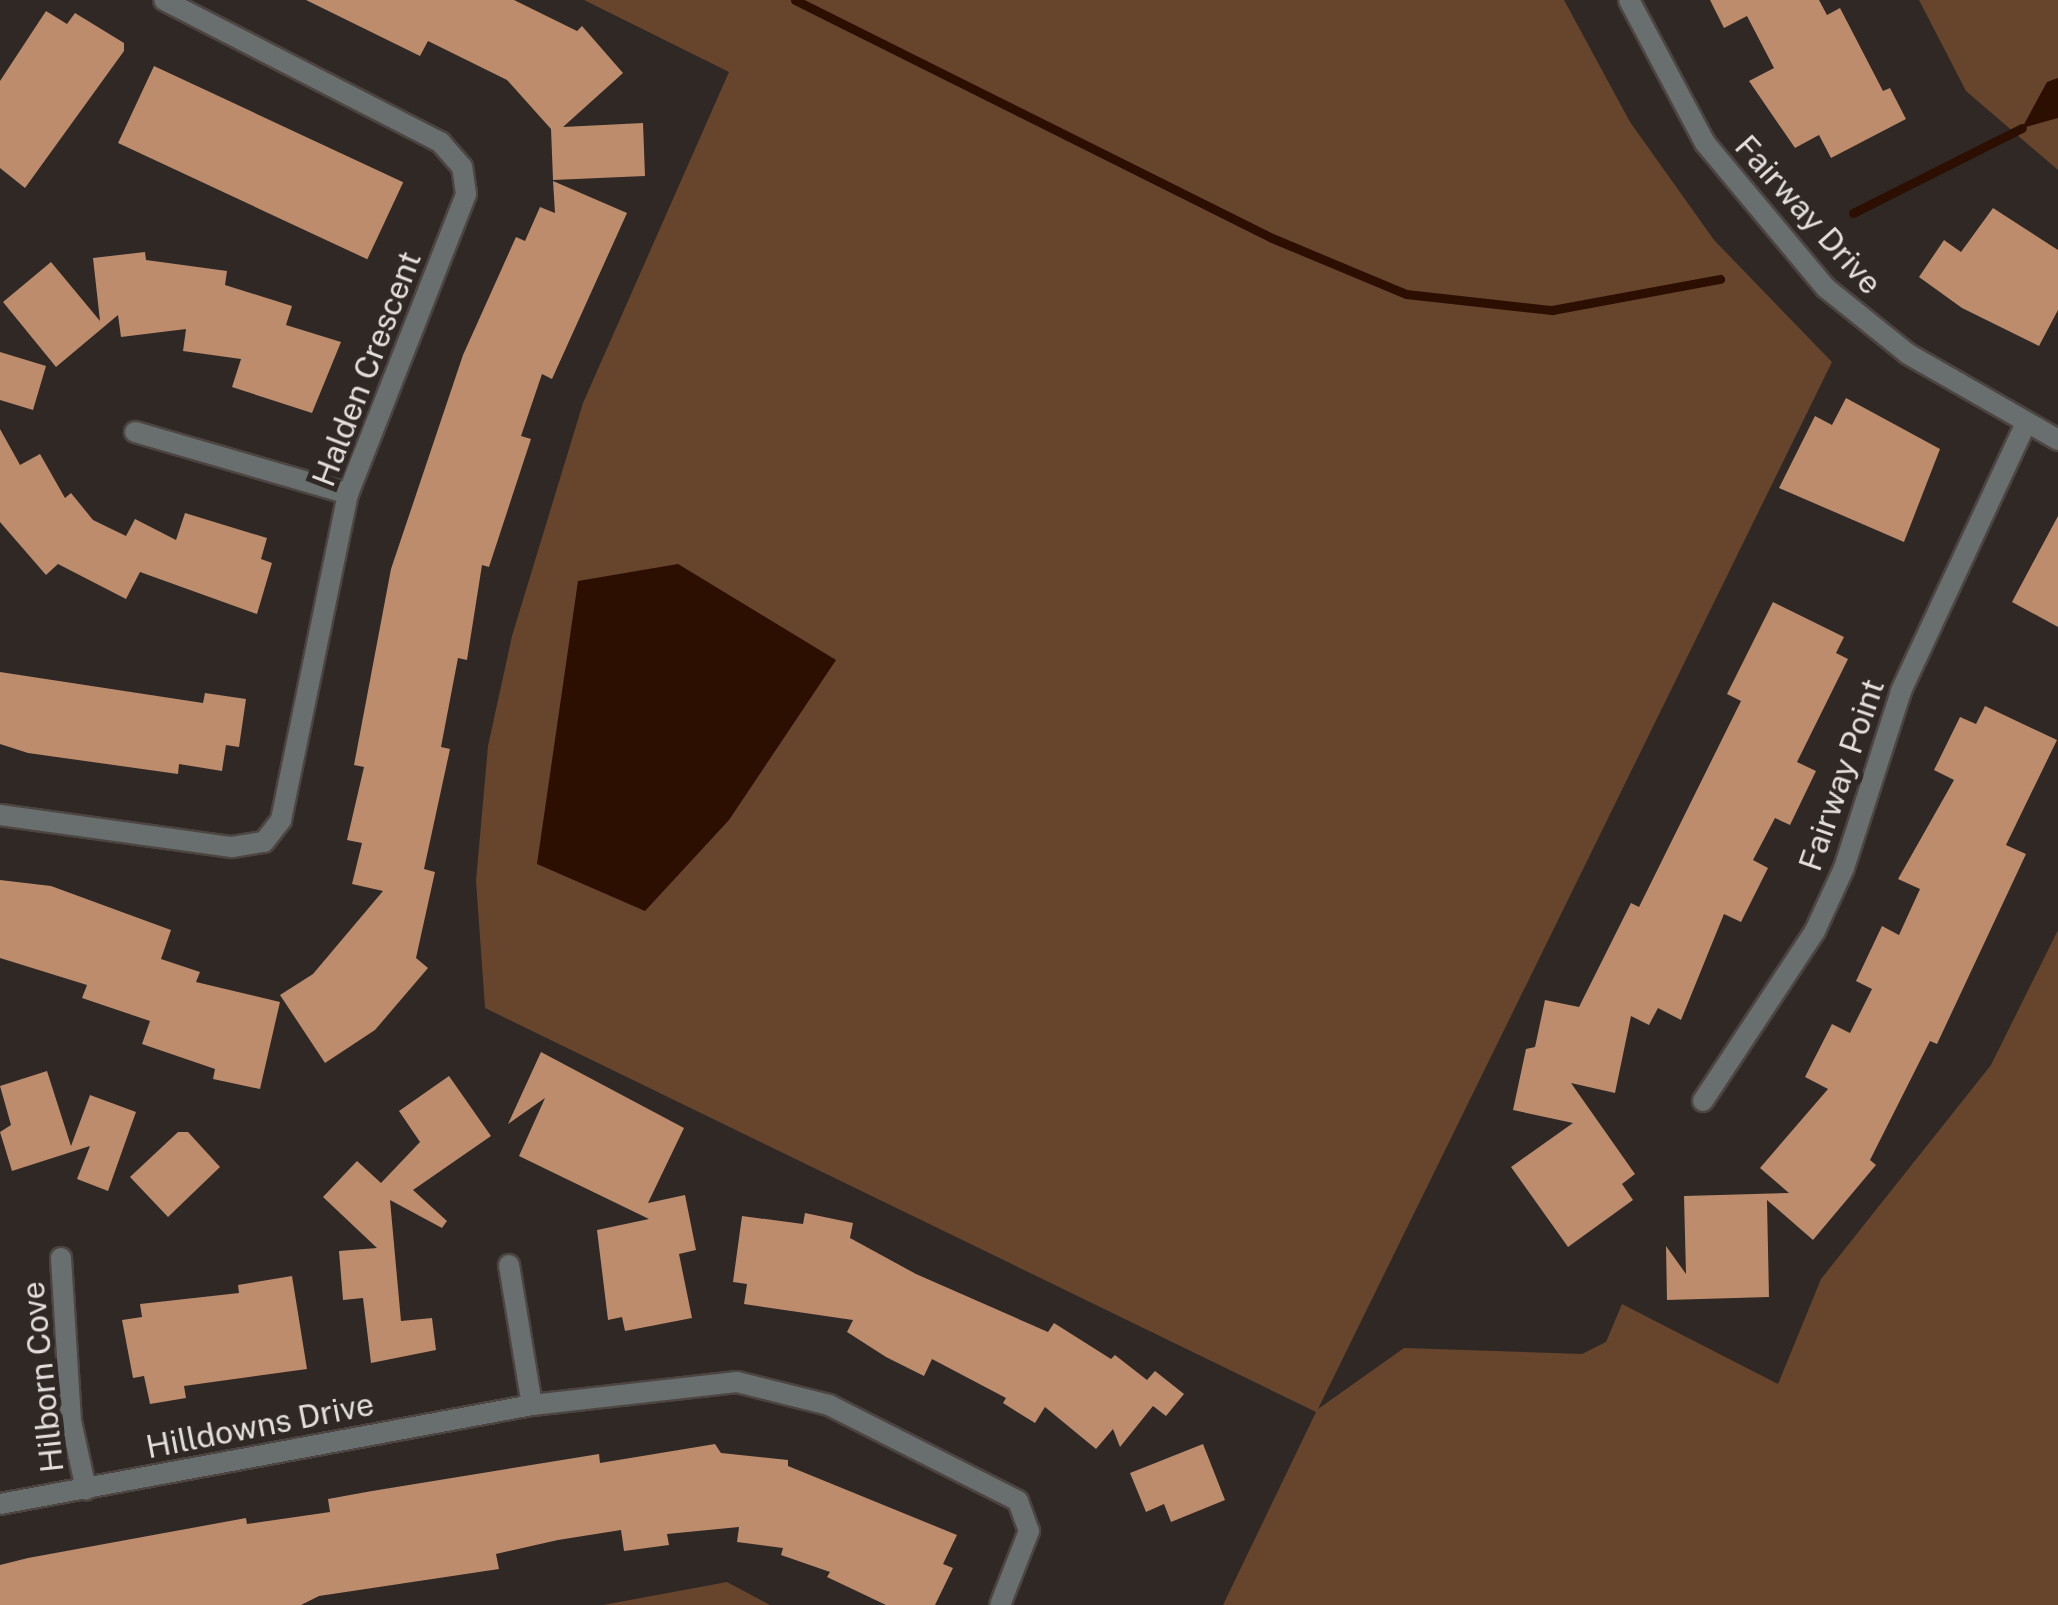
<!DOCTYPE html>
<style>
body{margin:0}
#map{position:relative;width:2058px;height:1605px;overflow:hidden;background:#2f2824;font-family:"Public Sans",sans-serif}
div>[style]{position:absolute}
.green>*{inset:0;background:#67442c}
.water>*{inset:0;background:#2c0f00}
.stream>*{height:9px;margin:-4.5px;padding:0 4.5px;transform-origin:4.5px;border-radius:4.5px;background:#2c0f00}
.building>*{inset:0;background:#bc8c6d;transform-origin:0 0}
.roads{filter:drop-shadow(2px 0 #4c4541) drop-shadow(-2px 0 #4c4541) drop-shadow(0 2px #4c4541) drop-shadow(0 -2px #4c4541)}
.minor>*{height:20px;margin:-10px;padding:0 10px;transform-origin:10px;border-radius:10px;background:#696e6f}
span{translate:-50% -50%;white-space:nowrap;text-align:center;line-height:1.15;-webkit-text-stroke:10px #2f2824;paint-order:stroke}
.street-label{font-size:32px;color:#e4dfdc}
</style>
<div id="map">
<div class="green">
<i style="clip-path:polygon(584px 0,1564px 0,1630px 122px,1714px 240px,1832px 362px,1318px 1409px,1404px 1348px,1582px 1354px,1606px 1342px,1622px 1304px,1778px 1384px,1821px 1279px,1991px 1065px,2058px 930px,2058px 1605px,1223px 1605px,1316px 1412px,485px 1008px,476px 881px,488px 746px,512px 636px,583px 403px,729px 72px)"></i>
<i style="clip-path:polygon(1919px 0,2058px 0,2058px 170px,1966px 91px)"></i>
<i style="clip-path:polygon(727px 1582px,770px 1605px,603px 1605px)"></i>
</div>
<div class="water">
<i style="clip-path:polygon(2058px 78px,2058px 118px,2022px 128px,2047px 82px)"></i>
<i style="clip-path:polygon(678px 564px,836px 660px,729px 820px,645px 911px,537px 864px,578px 581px)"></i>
</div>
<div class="stream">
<i style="left:795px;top:0;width:533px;rotate:26.52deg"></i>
<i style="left:1272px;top:238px;width:145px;rotate:22.7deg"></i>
<i style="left:1406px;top:294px;width:147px;rotate:6.3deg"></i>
<i style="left:1552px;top:310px;width:171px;rotate:-10.5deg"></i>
<i style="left:1853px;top:213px;width:189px;rotate:-26.7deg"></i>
</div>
<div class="building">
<i style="clip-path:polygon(306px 0,514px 0,577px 31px,582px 26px,623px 73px,563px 127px,643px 123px,645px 176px,553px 180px,551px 129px,507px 80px,428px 41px,420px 56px)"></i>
<i style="clip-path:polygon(1710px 0,1819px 0,1827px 15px,1840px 8px,1883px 91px,1890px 88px,1906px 119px,1831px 158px,1819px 135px,1795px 148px,1749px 81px,1774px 68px,1747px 16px,1724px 28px)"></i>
<i style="clip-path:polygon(46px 11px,67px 24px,75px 13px,124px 43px,124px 51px,25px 188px,0 168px,0 81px)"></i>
<i style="left:154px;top:66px;width:275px;height:85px;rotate:25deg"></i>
<i style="clip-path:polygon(553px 181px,627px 213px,552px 379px,542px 374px,521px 436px,531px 439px,489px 567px,482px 565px,467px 660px,458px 658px,441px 747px,450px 749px,424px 869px,435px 872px,416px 958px,428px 968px,375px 1030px,325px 1063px,280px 995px,313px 974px,383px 891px,352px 884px,362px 843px,347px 840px,364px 767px,354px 765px,391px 569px,463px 355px,516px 237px,525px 241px,540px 207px,555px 213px)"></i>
<i style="clip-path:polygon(1993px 208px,2058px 250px,2058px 310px,2039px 346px,1962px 308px,1919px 277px,1944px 240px,1961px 252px)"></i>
<i style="clip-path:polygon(145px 252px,146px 260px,227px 271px,225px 285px,292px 306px,286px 325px,341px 342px,312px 413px,232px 387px,241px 359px,183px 351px,186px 329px,121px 337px,118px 315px,56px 367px,3px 302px,51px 262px,100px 321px,93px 258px)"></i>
<i style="clip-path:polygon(0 352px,46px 366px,33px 410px,0 400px)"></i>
<i style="clip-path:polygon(1846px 398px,1940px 449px,1904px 542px,1779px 488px,1815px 416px,1832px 425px)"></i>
<i style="clip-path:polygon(0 429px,20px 465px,40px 454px,65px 498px,71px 493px,93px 520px,126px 536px,135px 519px,176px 540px,185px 513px,267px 538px,261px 559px,272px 563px,257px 614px,140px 572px,126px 599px,58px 564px,46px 575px,0 522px)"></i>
<i style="clip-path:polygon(2058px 516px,2058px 627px,2012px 602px)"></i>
<i style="clip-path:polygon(1773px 602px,1844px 637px,1836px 653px,1848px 659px,1797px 762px,1816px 771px,1790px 825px,1775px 818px,1753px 860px,1768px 868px,1741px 922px,1724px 914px,1681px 1020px,1658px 1008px,1649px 1025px,1631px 1016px,1615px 1093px,1571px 1083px,1635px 1174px,1622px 1184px,1633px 1200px,1568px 1247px,1511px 1167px,1573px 1123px,1513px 1110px,1526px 1049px,1535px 1047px,1545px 1000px,1579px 1007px,1631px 903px,1639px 907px,1741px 701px,1727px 694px)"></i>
<i style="clip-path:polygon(0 672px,203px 703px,205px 693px,246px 699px,239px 747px,226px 745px,222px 771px,179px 764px,178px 774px,28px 753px,0 744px)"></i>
<i style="clip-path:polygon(1985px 706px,2057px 740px,2006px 845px,2026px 854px,1937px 1044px,1930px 1041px,1870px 1160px,1876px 1165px,1813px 1240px,1767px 1200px,1769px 1297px,1667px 1300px,1666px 1246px,1686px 1274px,1684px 1196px,1789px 1193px,1760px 1168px,1828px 1089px,1805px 1077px,1832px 1024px,1850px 1033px,1872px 989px,1856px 981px,1882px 926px,1899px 935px,1920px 889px,1898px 879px,1954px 780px,1934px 770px,1960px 717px,1976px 724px)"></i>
<i style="clip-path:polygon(0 880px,51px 886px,171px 930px,161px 959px,200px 972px,196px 982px,280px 1002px,260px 1089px,213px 1079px,215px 1069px,142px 1044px,150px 1021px,82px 998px,87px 985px,0 958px)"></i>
<i style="clip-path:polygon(541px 1052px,684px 1128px,648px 1203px,685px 1195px,696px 1250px,679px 1254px,692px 1318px,625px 1331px,622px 1317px,608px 1320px,597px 1230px,649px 1219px,519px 1156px,545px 1098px,508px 1124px)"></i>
<i style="clip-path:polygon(47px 1071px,71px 1146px,90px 1095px,136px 1112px,108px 1191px,77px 1179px,90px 1146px,12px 1171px,0 1132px,11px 1125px,0 1086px)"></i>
<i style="clip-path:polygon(449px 1076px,491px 1136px,413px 1190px,447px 1221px,442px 1228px,390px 1200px,401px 1321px,432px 1318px,436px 1350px,371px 1363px,363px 1298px,343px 1300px,339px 1251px,377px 1248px,323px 1197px,357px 1161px,381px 1183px,420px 1142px,399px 1111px)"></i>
<i style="clip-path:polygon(178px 1132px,188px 1132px,220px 1167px,168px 1217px,130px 1177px)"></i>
<i style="clip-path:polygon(805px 1213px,853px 1223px,850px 1238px,916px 1274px,1048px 1332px,1054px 1323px,1111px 1359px,1115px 1355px,1147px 1380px,1155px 1371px,1184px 1394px,1166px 1416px,1153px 1406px,1120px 1447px,1113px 1429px,1096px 1449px,1045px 1407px,1035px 1423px,1003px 1403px,1006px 1398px,932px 1359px,924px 1376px,886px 1357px,847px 1332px,853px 1320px,744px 1304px,747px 1284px,733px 1282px,742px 1216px,803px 1224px)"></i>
<i style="clip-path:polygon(292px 1276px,307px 1369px,184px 1386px,186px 1398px,150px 1404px,144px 1376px,133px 1378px,122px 1320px,142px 1317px,140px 1304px,239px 1293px,238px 1285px)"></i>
<i style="clip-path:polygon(715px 1444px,721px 1453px,788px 1460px,788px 1466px,957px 1535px,943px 1564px,953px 1568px,935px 1605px,886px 1605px,827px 1577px,830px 1572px,781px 1555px,783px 1548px,737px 1542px,739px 1527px,667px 1534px,669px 1545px,624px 1551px,621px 1530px,558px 1540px,496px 1554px,499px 1569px,319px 1596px,301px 1605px,0 1605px,0 1565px,28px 1558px,246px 1518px,247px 1524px,330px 1512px,328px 1499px,372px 1491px,599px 1454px,600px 1463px)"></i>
<i style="clip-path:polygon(1203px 1444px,1225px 1500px,1171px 1522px,1164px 1504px,1146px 1512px,1130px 1473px)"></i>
</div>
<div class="roads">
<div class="minor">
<i style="left:1629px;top:0;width:162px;rotate:62deg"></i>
<i style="left:1705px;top:143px;width:189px;rotate:50.2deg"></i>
<i style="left:1826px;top:288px;width:105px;rotate:38.8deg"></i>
<i style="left:1908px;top:354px;width:173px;rotate:29.8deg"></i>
<i style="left:135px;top:432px;width:222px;rotate:16.2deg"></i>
<i style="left:0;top:815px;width:234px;rotate:7.9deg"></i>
<i style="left:232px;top:847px;width:32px;rotate:-9deg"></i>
<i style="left:264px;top:842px;width:28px;rotate:-52deg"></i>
<i style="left:281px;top:820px;width:333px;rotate:-78.4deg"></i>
<i style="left:348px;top:494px;width:322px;rotate:-68.5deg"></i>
<i style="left:466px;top:194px;width:27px;rotate:-98deg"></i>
<i style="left:462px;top:167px;width:33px;rotate:-131deg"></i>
<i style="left:440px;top:142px;width:310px;rotate:-152.8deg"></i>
<i style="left:1703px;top:1101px;width:204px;rotate:-56.6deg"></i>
<i style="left:1815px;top:931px;width:69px;rotate:-65.3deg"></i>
<i style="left:1844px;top:868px;width:186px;rotate:-72.1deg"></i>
<i style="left:1901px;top:691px;width:296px;rotate:-65deg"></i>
<i style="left:61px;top:1258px;width:163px;rotate:86.5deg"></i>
<i style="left:71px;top:1421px;width:70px;rotate:77.6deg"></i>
<i style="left:509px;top:1265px;width:142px;rotate:80.7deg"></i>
<i style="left:0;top:1504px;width:541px;rotate:-10.54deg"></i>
<i style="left:532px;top:1405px;width:206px;rotate:-6.4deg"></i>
<i style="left:737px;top:1382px;width:95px;rotate:14deg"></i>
<i style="left:829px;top:1405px;width:212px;rotate:26.9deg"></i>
<i style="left:1018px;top:1501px;width:32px;rotate:70deg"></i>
<i style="left:1029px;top:1531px;width:79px;rotate:111.4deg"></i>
</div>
</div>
<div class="street-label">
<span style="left:1808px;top:215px;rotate:48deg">Fairway Drive</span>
<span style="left:367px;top:369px;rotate:-69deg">Halden Crescent</span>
<span style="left:1842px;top:775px;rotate:-71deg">Fairway Point</span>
<span style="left:43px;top:1377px;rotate:-96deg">Hilborn Cove</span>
<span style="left:260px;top:1426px;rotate:-11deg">Hilldowns Drive</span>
</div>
</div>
